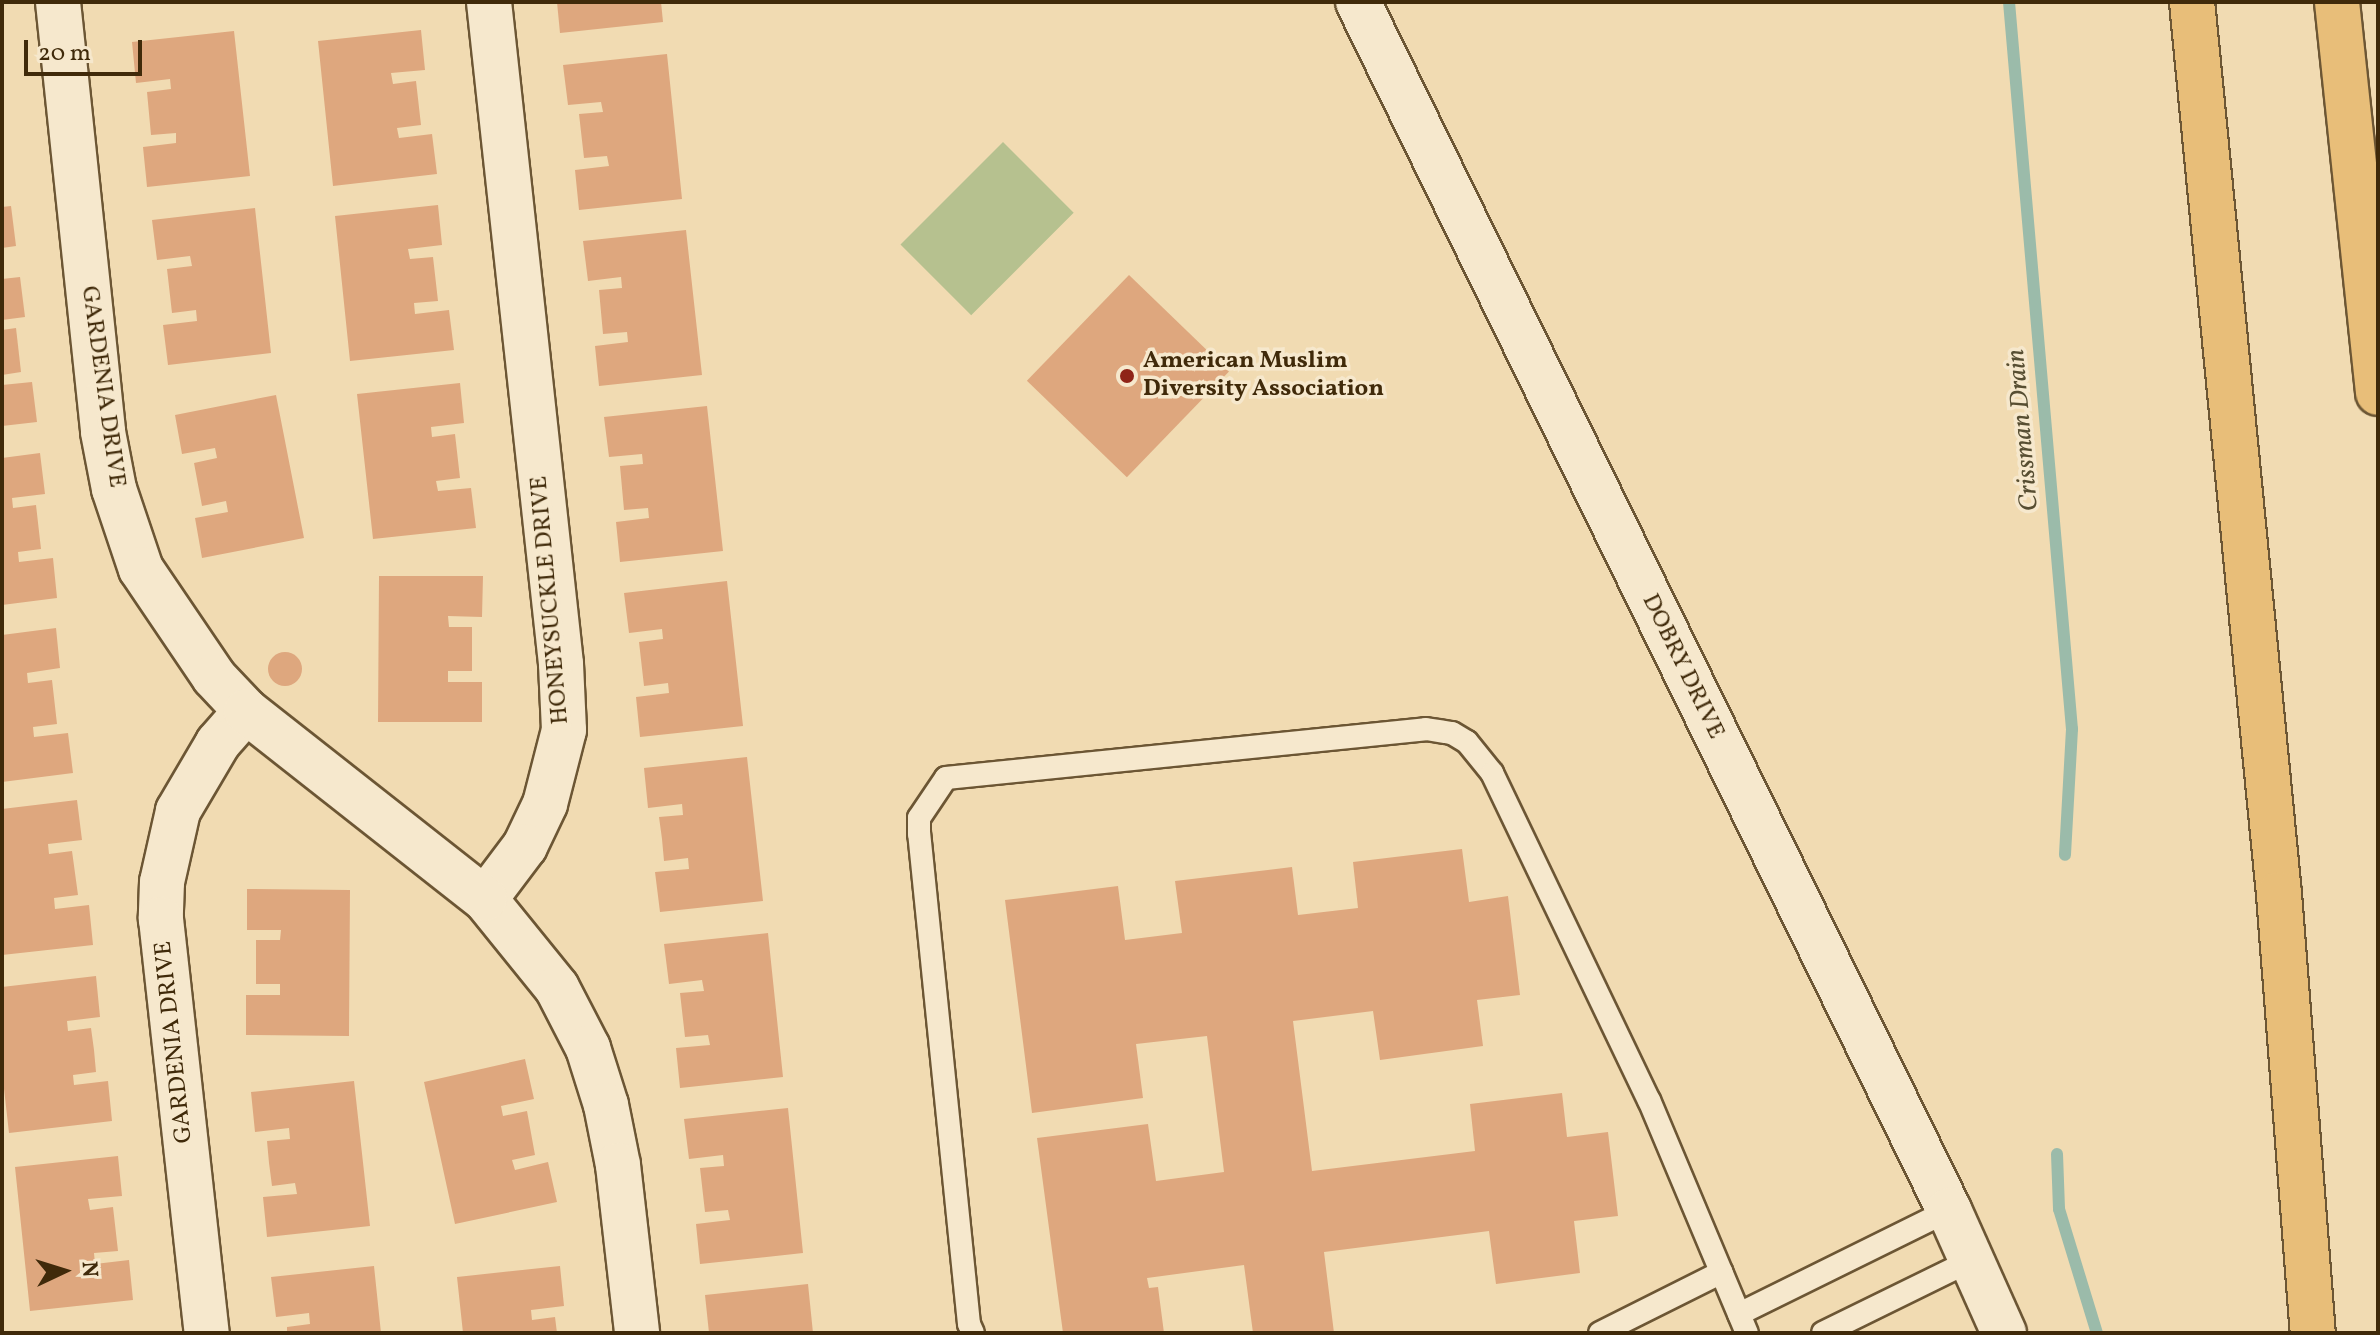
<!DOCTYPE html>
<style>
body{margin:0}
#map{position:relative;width:2380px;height:1335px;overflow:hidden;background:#f1dbb2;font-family:Vollkorn,serif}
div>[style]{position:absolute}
.green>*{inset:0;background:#b6c18f;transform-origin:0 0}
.stream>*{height:12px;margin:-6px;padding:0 6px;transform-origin:6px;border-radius:6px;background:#9bbbaa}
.building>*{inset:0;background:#dea77e;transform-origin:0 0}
.round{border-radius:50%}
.roads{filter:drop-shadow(2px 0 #6c5634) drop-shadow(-2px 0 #6c5634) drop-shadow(0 2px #6c5634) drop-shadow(0 -2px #6c5634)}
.service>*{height:22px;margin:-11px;padding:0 11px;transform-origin:11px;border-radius:11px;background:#f6e8cd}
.minor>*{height:44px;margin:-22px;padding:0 22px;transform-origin:22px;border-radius:22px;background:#f6e8cd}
.tertiary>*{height:44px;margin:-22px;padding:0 22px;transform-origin:22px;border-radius:22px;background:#f6e8cd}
.motorway>*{height:44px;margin:-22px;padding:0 22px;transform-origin:22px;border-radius:22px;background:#e8be79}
.dots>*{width:22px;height:22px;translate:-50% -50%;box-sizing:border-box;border:4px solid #f6e8cd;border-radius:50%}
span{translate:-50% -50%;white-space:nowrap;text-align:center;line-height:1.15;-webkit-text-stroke:7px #f6e8cd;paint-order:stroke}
.poi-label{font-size:24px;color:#402a0a;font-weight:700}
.left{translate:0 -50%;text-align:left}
.street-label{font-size:24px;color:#402a0a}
.water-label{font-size:26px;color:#574e32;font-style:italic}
.frame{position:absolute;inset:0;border:4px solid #402a0a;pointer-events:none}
.north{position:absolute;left:24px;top:1231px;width:80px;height:80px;-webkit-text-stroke:6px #f6e8cd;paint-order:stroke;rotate:86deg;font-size:22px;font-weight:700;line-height:32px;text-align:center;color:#402a0a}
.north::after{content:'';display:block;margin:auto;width:28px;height:36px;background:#402a0a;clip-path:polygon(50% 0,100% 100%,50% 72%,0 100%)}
.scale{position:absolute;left:24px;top:40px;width:118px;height:36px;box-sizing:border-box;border:4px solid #402a0a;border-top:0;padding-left:10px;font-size:24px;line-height:28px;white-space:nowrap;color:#402a0a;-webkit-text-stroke:6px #f6e8cd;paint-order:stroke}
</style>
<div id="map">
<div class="green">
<i style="left:1003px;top:142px;width:100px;height:145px;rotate:45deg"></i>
</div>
<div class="stream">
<i style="left:2009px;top:2px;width:730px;rotate:85.05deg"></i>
<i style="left:2072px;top:729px;width:126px;rotate:93.2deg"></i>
<i style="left:2057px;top:1154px;width:55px;rotate:87.9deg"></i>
<i style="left:2059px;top:1209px;width:130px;rotate:73deg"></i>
</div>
<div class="building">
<i style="clip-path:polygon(557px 2px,661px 2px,663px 22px,560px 33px)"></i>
<i style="clip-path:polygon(421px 30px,425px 70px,391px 73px,393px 84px,416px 81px,421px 125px,397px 128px,399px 138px,432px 134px,437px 174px,333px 186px,318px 41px)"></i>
<i style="clip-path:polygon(234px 31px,250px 176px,147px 187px,143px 147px,176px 143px,176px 133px,151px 135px,147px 92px,171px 89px,170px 79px,136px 83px,132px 42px)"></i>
<i style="clip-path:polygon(667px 54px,682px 199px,579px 210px,575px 170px,609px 166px,607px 156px,584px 158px,579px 114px,603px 112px,601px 102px,568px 105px,563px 65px)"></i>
<i style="clip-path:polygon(438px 205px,442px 245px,408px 249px,410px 259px,433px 257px,438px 301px,414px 303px,415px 314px,449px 310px,454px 350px,350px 361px,335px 216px)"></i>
<i style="clip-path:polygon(11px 206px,16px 246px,2px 248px,2px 207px)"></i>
<i style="clip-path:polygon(255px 208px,271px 353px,168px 365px,163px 325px,197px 321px,196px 310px,172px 313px,167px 269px,192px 266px,190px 256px,157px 260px,152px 220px)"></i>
<i style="clip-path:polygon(686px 230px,702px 375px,599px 386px,595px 346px,628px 342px,627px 332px,603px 334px,599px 290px,622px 288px,621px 277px,588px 281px,583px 241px)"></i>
<i style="left:1129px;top:275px;width:139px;height:147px;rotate:44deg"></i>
<i style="clip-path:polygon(20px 277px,25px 317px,2px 320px,2px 279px)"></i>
<i style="clip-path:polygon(16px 328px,21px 372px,2px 375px,2px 330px)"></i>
<i style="clip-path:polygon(32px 382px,37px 422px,2px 426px,2px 385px)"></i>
<i style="clip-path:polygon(460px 383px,464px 423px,431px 427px,432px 437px,455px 434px,460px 478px,436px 481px,438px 491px,471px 488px,476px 528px,373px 539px,357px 394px)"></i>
<i style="clip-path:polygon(276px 395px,304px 538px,202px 558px,195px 518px,228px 512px,226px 501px,202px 506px,194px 463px,217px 458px,215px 448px,182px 454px,175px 415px)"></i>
<i style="clip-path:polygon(707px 406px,723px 551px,620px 562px,616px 522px,649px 518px,648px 508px,624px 510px,620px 466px,643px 464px,642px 454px,609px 457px,604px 417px)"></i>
<i style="clip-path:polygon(40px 453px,45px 494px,12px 498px,13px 508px,36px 505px,41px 549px,18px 552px,19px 562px,53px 558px,57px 598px,2px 605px,2px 458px)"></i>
<i style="clip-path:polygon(379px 576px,483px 576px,482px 617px,448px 616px,449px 627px,472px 627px,472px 671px,448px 671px,448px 682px,482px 682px,482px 722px,378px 722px)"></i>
<i style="clip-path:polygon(727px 581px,743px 726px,640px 737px,636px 697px,669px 693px,668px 683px,644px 686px,639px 642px,663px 639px,662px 629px,629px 633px,624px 593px)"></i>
<i style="clip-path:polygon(56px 628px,60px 668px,27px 673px,28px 683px,52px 680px,57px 724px,33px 727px,34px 737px,68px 733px,73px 773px,2px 782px,2px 635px)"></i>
<i class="round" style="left:268px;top:652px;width:34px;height:34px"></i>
<i style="clip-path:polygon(747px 757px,763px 901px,660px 912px,655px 872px,689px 869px,688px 858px,664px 861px,662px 839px,659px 817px,683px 815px,682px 804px,648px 808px,644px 768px)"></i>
<i style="clip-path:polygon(77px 800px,82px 840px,48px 844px,49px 854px,72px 851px,78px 895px,54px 898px,55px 909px,89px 905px,93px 945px,2px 955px,2px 809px)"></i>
<i style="clip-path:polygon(1462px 849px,1469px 902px,1508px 896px,1520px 995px,1477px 1000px,1483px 1046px,1380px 1060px,1373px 1011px,1293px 1021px,1312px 1171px,1475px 1151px,1470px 1104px,1562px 1093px,1567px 1137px,1608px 1132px,1618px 1216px,1574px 1221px,1580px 1273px,1496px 1284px,1489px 1231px,1324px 1252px,1334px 1333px,1253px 1333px,1244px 1265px,1147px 1278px,1149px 1288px,1158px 1287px,1164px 1333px,1063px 1333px,1037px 1138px,1148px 1124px,1156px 1181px,1224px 1172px,1207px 1036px,1136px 1044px,1143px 1098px,1032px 1113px,1005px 900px,1118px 886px,1125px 940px,1182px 933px,1175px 881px,1292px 867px,1298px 915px,1358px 908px,1353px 862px)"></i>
<i style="clip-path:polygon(247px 889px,350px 890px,349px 1036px,246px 1035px,246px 995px,280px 995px,280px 984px,256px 984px,256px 940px,280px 940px,281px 930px,247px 930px)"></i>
<i style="clip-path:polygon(768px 933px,783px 1077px,680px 1088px,676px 1048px,710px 1045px,708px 1035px,685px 1037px,680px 993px,704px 991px,702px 980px,669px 984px,664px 944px)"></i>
<i style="clip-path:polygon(96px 976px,100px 1017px,67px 1021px,68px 1031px,91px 1028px,94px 1050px,96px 1072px,73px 1075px,74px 1085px,108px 1081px,112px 1121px,9px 1133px,2px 1071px,2px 987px)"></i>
<i style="clip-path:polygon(525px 1059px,534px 1099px,501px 1106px,503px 1116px,527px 1111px,535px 1155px,512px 1160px,515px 1170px,548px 1162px,557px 1202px,455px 1224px,424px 1082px)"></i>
<i style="clip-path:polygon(354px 1081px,370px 1226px,267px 1237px,263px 1197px,297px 1194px,295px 1183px,272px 1186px,269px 1163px,267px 1141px,290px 1139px,289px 1128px,255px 1132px,251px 1092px)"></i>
<i style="clip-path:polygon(788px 1108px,803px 1253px,700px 1264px,696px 1224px,730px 1220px,728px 1210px,705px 1212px,700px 1168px,724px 1166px,723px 1155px,689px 1159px,684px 1119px)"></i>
<i style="clip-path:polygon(118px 1156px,122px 1196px,88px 1199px,90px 1210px,113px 1207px,118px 1251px,94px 1253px,95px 1264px,129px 1260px,133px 1300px,30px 1311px,15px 1167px)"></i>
<i style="clip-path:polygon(374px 1266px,381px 1333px,287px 1333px,287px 1327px,310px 1324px,309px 1313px,276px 1317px,271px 1277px)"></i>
<i style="clip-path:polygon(560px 1266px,564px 1306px,531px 1310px,532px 1320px,555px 1317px,557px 1333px,463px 1333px,457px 1277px)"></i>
<i style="clip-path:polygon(808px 1284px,813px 1333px,709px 1333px,705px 1295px)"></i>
</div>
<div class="roads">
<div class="service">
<i style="left:1739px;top:1314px;width:234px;rotate:-26.3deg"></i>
<i style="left:973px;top:1333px;width:10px;rotate:-114deg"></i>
<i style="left:969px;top:1324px;width:493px;rotate:-95.8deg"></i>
<i style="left:919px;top:834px;width:16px;rotate:-90deg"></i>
<i style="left:919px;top:818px;width:48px;rotate:-56deg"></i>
<i style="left:946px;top:778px;width:482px;rotate:-5.8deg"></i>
<i style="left:1426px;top:729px;width:26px;rotate:9deg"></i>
<i style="left:1452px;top:733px;width:17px;rotate:31deg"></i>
<i style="left:1467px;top:742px;width:40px;rotate:51deg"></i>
<i style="left:1492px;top:773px;width:363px;rotate:64.4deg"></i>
<i style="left:1649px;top:1100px;width:253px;rotate:67.2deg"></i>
<i style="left:1600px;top:1333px;width:136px;rotate:-26.6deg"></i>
<i style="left:1823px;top:1333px;width:166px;rotate:-26.1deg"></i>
</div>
<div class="minor">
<i style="left:58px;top:2px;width:432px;rotate:84deg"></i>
<i style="left:103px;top:432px;width:58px;rotate:79.1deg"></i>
<i style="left:114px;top:489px;width:84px;rotate:71.4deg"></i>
<i style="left:141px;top:569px;width:130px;rotate:55.9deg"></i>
<i style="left:214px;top:677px;width:47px;rotate:46.7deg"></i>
<i style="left:246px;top:711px;width:43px;rotate:131.2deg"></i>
<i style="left:218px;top:743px;width:79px;rotate:120.5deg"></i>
<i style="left:178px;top:811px;width:73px;rotate:102.7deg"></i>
<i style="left:162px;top:882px;width:37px;rotate:92deg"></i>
<i style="left:161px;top:919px;width:417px;rotate:83.7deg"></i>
<i style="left:489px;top:2px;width:666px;rotate:83.79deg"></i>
<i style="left:561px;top:664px;width:66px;rotate:87.4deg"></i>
<i style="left:564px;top:730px;width:76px;rotate:104.4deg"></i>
<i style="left:545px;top:804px;width:47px;rotate:115.5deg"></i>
<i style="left:525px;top:846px;width:66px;rotate:127deg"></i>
<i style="left:485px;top:899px;width:114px;rotate:51deg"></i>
<i style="left:557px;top:988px;width:68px;rotate:62.7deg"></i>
<i style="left:588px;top:1048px;width:60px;rotate:72.5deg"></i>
<i style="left:606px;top:1105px;width:61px;rotate:78.7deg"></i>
<i style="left:618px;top:1165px;width:169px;rotate:83.5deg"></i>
<i style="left:246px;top:711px;width:304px;rotate:38.2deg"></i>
</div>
<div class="tertiary">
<i style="left:1358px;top:2px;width:1345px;rotate:63.93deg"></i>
<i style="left:1949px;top:1210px;width:135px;rotate:65.9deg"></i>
</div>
<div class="motorway">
<i style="left:2192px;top:2px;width:896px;rotate:84.43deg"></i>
<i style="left:2279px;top:894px;width:440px;rotate:85.6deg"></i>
<i style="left:2337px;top:2px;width:393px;rotate:84deg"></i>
</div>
</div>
<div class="dots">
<i style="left:1127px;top:376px;background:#8f2418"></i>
</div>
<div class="poi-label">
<span class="left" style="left:1143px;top:376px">American Muslim<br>Diversity Association</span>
</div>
<div class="street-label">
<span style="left:102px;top:387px;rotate:82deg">GARDENIA DRIVE</span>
<span style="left:551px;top:600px;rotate:-95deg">HONEYSUCKLE DRIVE</span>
<span style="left:1682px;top:667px;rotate:64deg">DOBRY DRIVE</span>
<span style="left:175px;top:1042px;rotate:-96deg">GARDENIA DRIVE</span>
</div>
<div class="water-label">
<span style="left:2024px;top:430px;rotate:-95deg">Crissman Drain</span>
</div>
<div class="frame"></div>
<div class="north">N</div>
<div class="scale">20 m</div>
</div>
